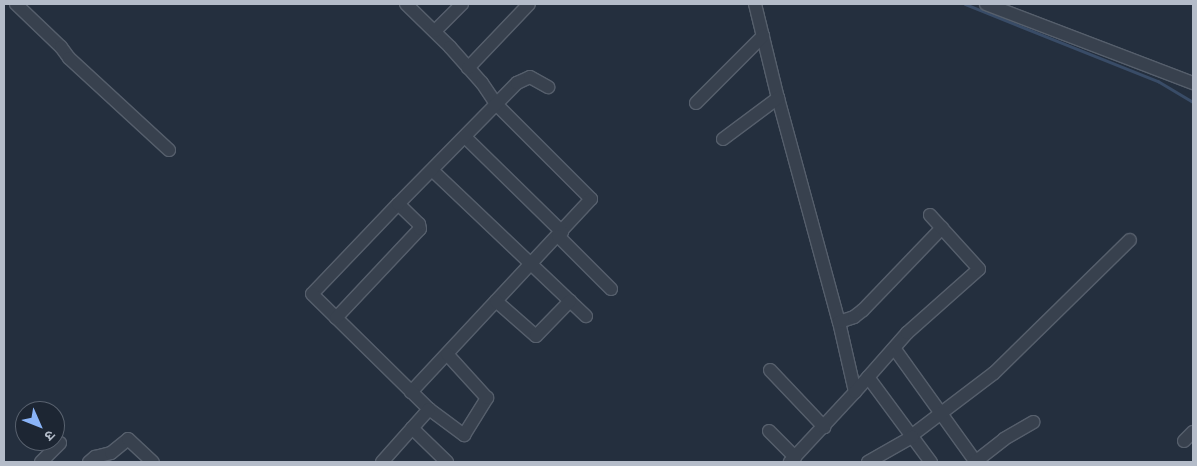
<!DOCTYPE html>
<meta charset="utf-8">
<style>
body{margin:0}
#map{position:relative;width:1197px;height:466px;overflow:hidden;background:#242f3e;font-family:Arial,"Noto Sans Devanagari",sans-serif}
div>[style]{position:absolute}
.stream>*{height:2.5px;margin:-1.25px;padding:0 1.25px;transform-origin:1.25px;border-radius:1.25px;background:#394c67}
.roads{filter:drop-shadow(1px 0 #565f6c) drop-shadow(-1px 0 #565f6c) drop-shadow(0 1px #565f6c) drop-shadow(0 -1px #565f6c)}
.minor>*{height:12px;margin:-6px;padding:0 6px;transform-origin:6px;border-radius:6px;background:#38414e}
span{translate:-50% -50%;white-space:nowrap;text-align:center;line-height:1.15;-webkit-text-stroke:5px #1d2633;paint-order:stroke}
.frame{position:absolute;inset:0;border:5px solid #b4bcc9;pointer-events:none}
.north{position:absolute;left:15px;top:401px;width:50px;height:50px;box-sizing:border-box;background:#1d2633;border:1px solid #59626f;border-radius:50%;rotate:134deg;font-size:14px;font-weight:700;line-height:20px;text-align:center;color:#b4bcc9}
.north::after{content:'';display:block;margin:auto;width:18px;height:22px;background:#8ab4f8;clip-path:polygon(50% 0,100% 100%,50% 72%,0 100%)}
</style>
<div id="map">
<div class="stream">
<i style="left:965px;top:4px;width:208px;rotate:21.8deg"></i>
<i style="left:1158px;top:81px;width:41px;rotate:31deg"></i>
</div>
<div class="roads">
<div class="minor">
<i style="left:16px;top:4px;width:62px;rotate:43.7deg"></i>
<i style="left:61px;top:47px;width:14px;rotate:54deg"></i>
<i style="left:69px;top:58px;width:136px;rotate:42.6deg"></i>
<i style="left:406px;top:4px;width:62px;rotate:44.3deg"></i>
<i style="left:450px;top:47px;width:48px;rotate:48.4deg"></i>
<i style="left:482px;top:83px;width:27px;rotate:56deg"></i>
<i style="left:497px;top:105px;width:133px;rotate:45deg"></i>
<i style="left:591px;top:199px;width:264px;rotate:133deg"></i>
<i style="left:755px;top:4px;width:97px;rotate:76.3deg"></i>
<i style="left:778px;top:98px;width:232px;rotate:74.8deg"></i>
<i style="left:839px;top:322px;width:72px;rotate:77.1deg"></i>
<i style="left:855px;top:392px;width:96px;rotate:132.9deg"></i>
<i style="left:986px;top:4px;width:222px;rotate:20.9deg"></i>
<i style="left:435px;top:31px;width:38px;rotate:-45deg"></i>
<i style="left:468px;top:68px;width:88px;rotate:-46.4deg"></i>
<i style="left:696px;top:103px;width:95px;rotate:-45deg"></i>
<i style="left:465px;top:137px;width:136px;rotate:44.4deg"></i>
<i style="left:723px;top:139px;width:69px;rotate:-36.7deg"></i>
<i style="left:433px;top:171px;width:211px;rotate:43.5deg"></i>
<i style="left:398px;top:204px;width:124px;rotate:133.7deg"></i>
<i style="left:312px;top:294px;width:164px;rotate:44.5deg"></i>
<i style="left:429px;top:409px;width:44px;rotate:36.6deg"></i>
<i style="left:464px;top:435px;width:44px;rotate:-58.1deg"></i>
<i style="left:487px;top:398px;width:59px;rotate:-132.3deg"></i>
<i style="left:558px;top:236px;width:75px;rotate:45deg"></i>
<i style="left:496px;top:301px;width:53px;rotate:41.2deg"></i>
<i style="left:536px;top:336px;width:49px;rotate:-45.8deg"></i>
<i style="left:336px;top:318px;width:122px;rotate:-46.7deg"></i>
<i style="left:420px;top:229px;width:5px;rotate:-101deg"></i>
<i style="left:419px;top:224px;width:29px;rotate:-136deg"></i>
<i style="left:398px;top:204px;width:170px;rotate:-45.5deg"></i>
<i style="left:517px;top:83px;width:14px;rotate:-25deg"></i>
<i style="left:530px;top:77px;width:21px;rotate:29deg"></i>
<i style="left:839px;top:322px;width:16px;rotate:-18deg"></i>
<i style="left:854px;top:317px;width:11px;rotate:-38deg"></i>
<i style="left:863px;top:310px;width:114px;rotate:-46.1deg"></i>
<i style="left:894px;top:348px;width:140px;rotate:54.3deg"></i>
<i style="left:770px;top:370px;width:79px;rotate:46.5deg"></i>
<i style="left:868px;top:377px;width:106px;rotate:53.5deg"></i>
<i style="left:855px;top:392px;width:79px;rotate:-48.6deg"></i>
<i style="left:907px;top:333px;width:96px;rotate:-41.6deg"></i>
<i style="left:979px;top:269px;width:73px;rotate:-132.2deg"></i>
<i style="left:412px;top:428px;width:49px;rotate:44.2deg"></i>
<i style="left:769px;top:431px;width:37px;rotate:45deg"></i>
<i style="left:911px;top:436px;width:104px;rotate:-37.2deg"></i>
<i style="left:994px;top:373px;width:190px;rotate:-44.4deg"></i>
<i style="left:1184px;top:441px;width:13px;rotate:-45deg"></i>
<i style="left:41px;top:462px;width:27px;rotate:-45deg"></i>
<i style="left:89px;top:462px;width:8px;rotate:-40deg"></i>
<i style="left:95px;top:457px;width:16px;rotate:-14deg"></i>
<i style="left:111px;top:453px;width:22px;rotate:-39deg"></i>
<i style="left:128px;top:439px;width:34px;rotate:43deg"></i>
<i style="left:382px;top:462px;width:71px;rotate:-48.4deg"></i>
<i style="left:868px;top:462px;width:51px;rotate:-29.6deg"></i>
<i style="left:975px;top:462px;width:37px;rotate:-38deg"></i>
<i style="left:1004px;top:439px;width:34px;rotate:-30deg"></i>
</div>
</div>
<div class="frame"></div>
<div class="north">उ</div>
</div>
